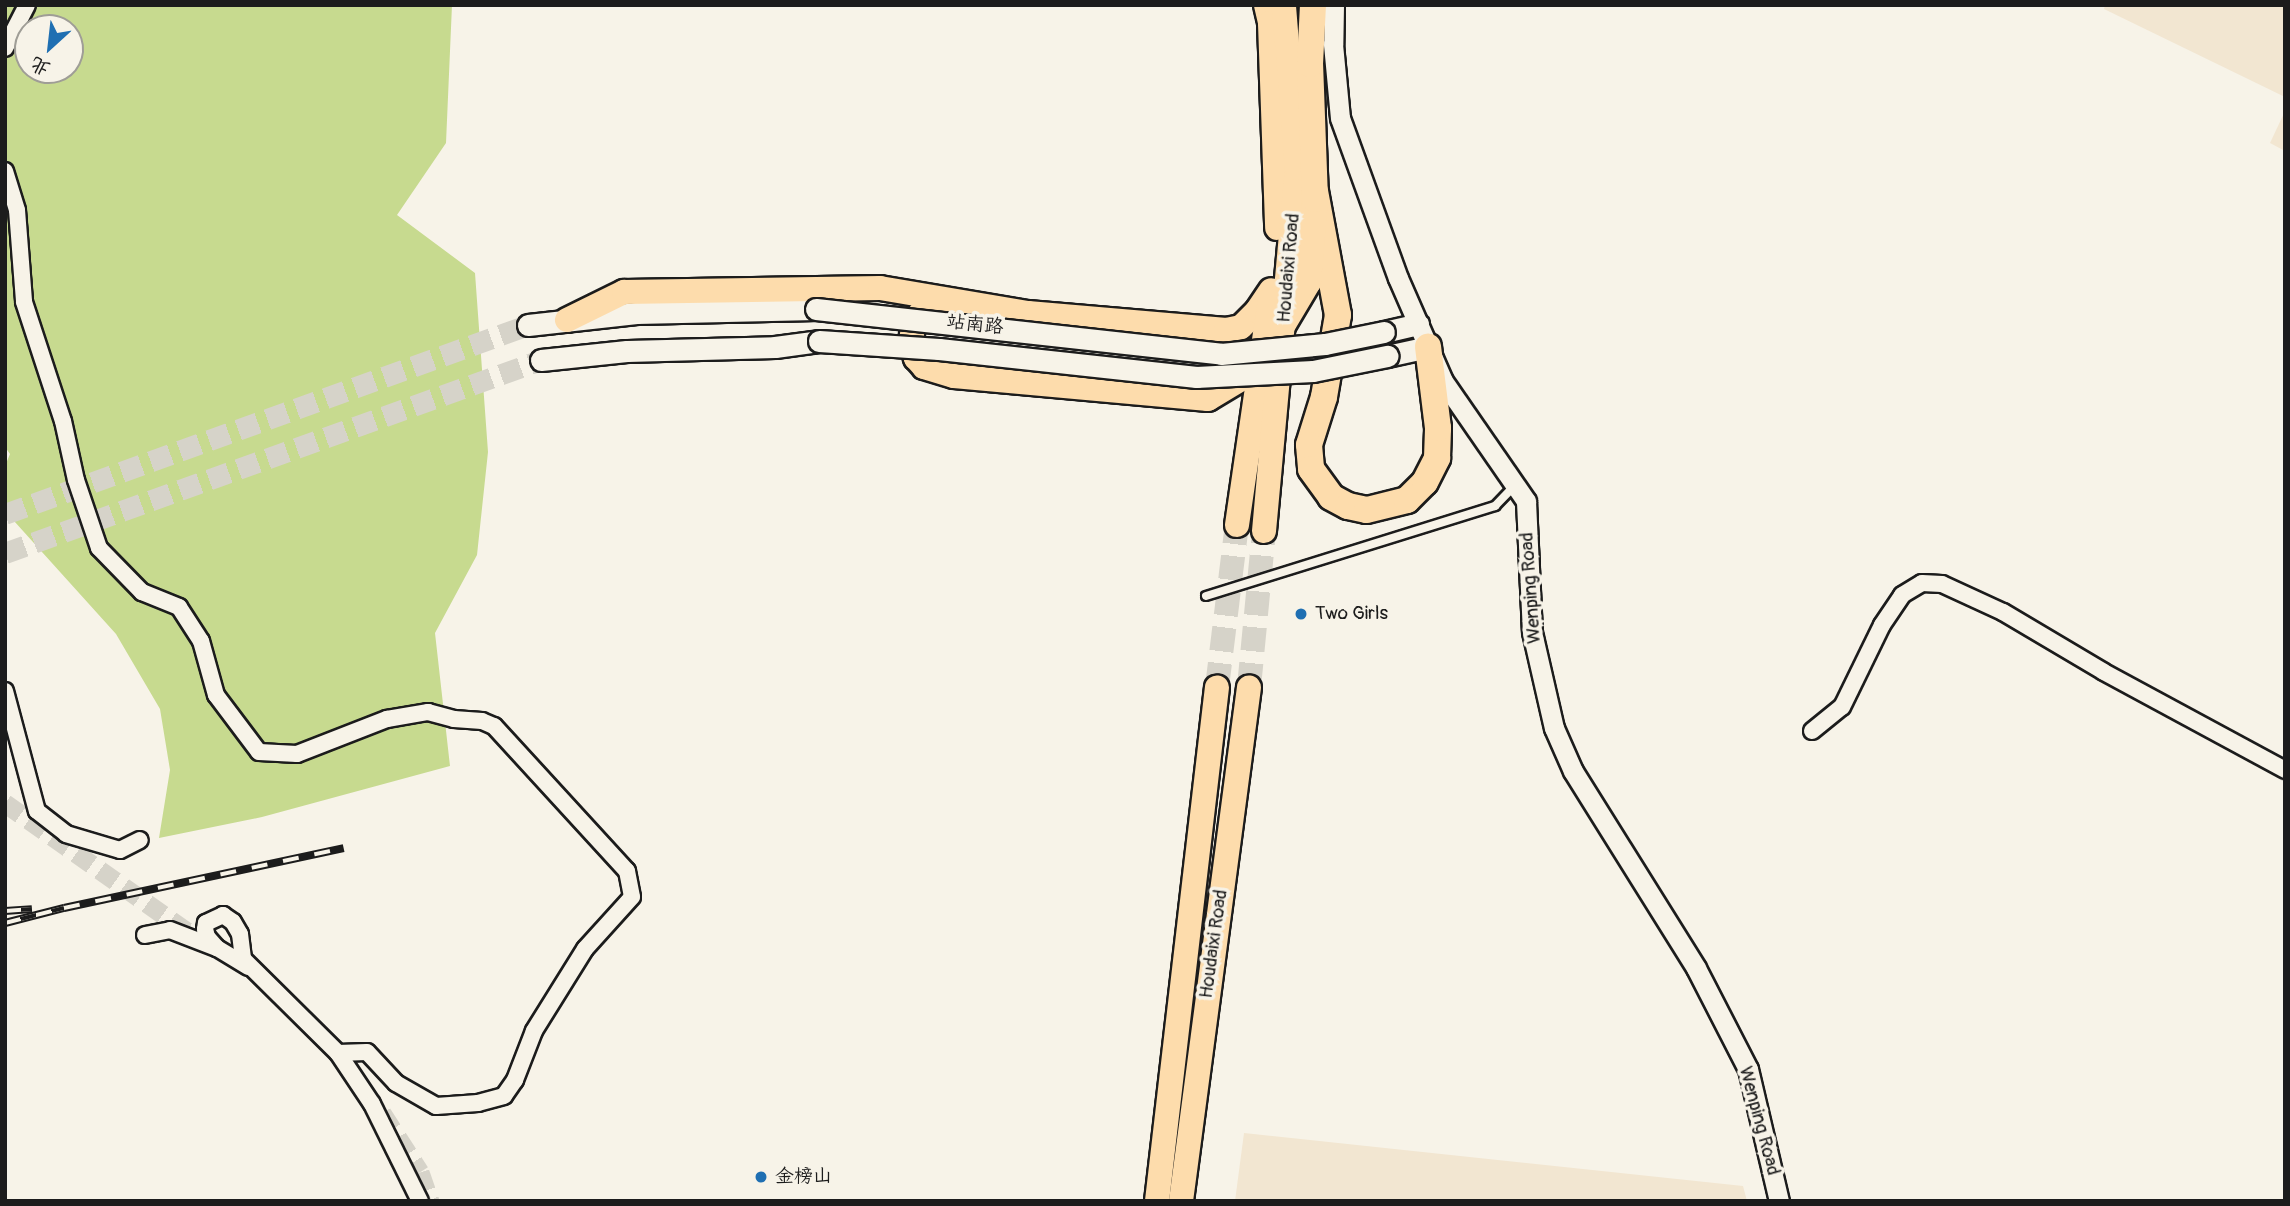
<!DOCTYPE html>
<meta charset="utf-8">
<style>
body{margin:0}
#map{position:relative;width:2290px;height:1206px;overflow:hidden;background:#f7f3e8;font-family:Pangolin,"LXGW WenKai TC",sans-serif}
div>[style]{position:absolute}
.built>*{inset:0;background:#f2e6d1}
.green>*{inset:0;background:#c7da8f}
.tertiary-tunnel>*{height:19px;margin-top:-9.5px;transform-origin:0;background:repeating-linear-gradient(90deg,#d6d3c9 0 19px,transparent 0 29px)}
.secondary-tunnel>*{height:21px;margin-top:-10.5px;transform-origin:0;background:repeating-linear-gradient(90deg,#d6d3c9 0 21px,transparent 0 31px)}
.primary-tunnel>*{height:24px;margin-top:-12px;transform-origin:0;background:repeating-linear-gradient(90deg,#d6d3c9 0 24px,transparent 0 36px)}
.roads{filter:drop-shadow(2px 0 #1c1c1c) drop-shadow(-2px 0 #1c1c1c) drop-shadow(0 2px #1c1c1c) drop-shadow(0 -2px #1c1c1c)}
.service>*{height:8px;margin:-4px;padding:0 4px;transform-origin:4px;border-radius:4px;background:#f7f3e8}
.minor>*{height:16px;margin:-8px;padding:0 8px;transform-origin:8px;border-radius:8px;background:#f7f3e8}
.tertiary>*{height:19px;margin:-9.5px;padding:0 9.5px;transform-origin:9.5px;border-radius:9.5px;background:#f7f3e8}
.secondary>*{height:21px;margin:-10.5px;padding:0 10.5px;transform-origin:10.5px;border-radius:10.5px;background:#f7f3e8}
.primary>*{height:24px;margin:-12px;padding:0 12px;transform-origin:12px;border-radius:12px;background:#fddcac}
.trunk>*{height:26px;margin:-13px;padding:0 13px;transform-origin:13px;border-radius:13px;background:#fddcac}
.rail>*{height:8px;margin-top:-4px;transform-origin:0;background:repeating-linear-gradient(90deg,#f7f3e8 0 16px,#1c1c1c 0 32px);box-sizing:border-box;border-block:2px solid #1c1c1c}
.bridges{filter:drop-shadow(2px 0 #1c1c1c) drop-shadow(-2px 0 #1c1c1c) drop-shadow(0 2px #1c1c1c) drop-shadow(0 -2px #1c1c1c)}
.secondary-bridge>*{height:21px;margin:-10.5px;padding:0 10.5px;transform-origin:10.5px;border-radius:10.5px;background:#f7f3e8}
.dots>*{width:19px;height:19px;translate:-50% -50%;box-sizing:border-box;border:4px solid #f7f3e8;border-radius:50%}
span{translate:-50% -50%;white-space:nowrap;text-align:center;line-height:1.15;-webkit-text-stroke:7px #f7f3e8;paint-order:stroke}
.street-label{font-size:19px;color:#1c1c1c}
.poi-label{font-size:19px;color:#1c1c1c}
.left{translate:0 -50%;text-align:left}
.frame{position:absolute;inset:0;border:7px solid #1c1c1c;pointer-events:none}
.north{position:absolute;left:14px;top:14px;width:70px;height:70px;box-sizing:border-box;background:#f7f3e8;border:2px solid #9f9d96;border-radius:50%;rotate:207deg;font-size:19px;font-weight:700;line-height:28px;text-align:center;color:#1c1c1c}
.north::after{content:'';display:block;margin:auto;width:24px;height:32px;background:#1f6fb2;clip-path:polygon(50% 0,100% 100%,50% 72%,0 100%)}
</style>
<div id="map">
<div class="built">
<i style="clip-path:polygon(2105px 5px,2285px 5px,2285px 97px,2104px 9px)"></i>
<i style="clip-path:polygon(2285px 111px,2285px 151px,2270px 143px)"></i>
<i style="clip-path:polygon(1244px 1133px,1743px 1186px,1747px 1201px,1235px 1201px)"></i>
</div>
<div class="green">
<i style="clip-path:polygon(evenodd,5px 5px,452px 5px,446px 143px,397px 215px,475px 273px,488px 452px,477px 555px,435px 633px,450px 766px,262px 817px,159px 838px,170px 770px,160px 709px,116px 634px,5px 511px,5px 466px,10px 454px,5px 447px,5px 5px,28px 28px,70px 28px,70px 70px,28px 70px,28px 28px)"></i>
</div>
<div class="tertiary-tunnel">
<i style="left:5px;top:803px;width:236px;rotate:35.2deg"></i>
<i style="left:382px;top:1113px;width:70px;rotate:57.2deg"></i>
<i style="left:420px;top:1172px;width:31px;rotate:71deg"></i>
</div>
<div class="secondary-tunnel">
<i style="left:5px;top:514px;width:556px;rotate:-19.87deg"></i>
<i style="left:5px;top:553px;width:570px;rotate:-19.8deg"></i>
</div>
<div class="primary-tunnel">
<i style="left:1217px;top:687px;width:163px;rotate:-83deg"></i>
<i style="left:1249px;top:687px;width:157px;rotate:-84.5deg"></i>
</div>
<div class="roads">
<div class="service">
<i style="left:1206px;top:596px;width:303px;rotate:-17.3deg"></i>
<i style="left:1495px;top:506px;width:29px;rotate:-46deg"></i>
</div>
<div class="minor">
<i style="left:5px;top:48px;width:48px;rotate:-62.9deg"></i>
<i style="left:5px;top:171px;width:41px;rotate:72.9deg"></i>
<i style="left:17px;top:210px;width:92px;rotate:85.6deg"></i>
<i style="left:24px;top:302px;width:125px;rotate:71.9deg"></i>
<i style="left:63px;top:421px;width:60px;rotate:77.6deg"></i>
<i style="left:76px;top:480px;width:72px;rotate:71.3deg"></i>
<i style="left:99px;top:548px;width:62px;rotate:45.7deg"></i>
<i style="left:142px;top:592px;width:40px;rotate:22deg"></i>
<i style="left:179px;top:607px;width:40px;rotate:57.1deg"></i>
<i style="left:201px;top:641px;width:56px;rotate:74.5deg"></i>
<i style="left:216px;top:695px;width:71px;rotate:53deg"></i>
<i style="left:259px;top:752px;width:38px;rotate:3deg"></i>
<i style="left:297px;top:754px;width:97px;rotate:-21.3deg"></i>
<i style="left:387px;top:719px;width:42px;rotate:-9.7deg"></i>
<i style="left:428px;top:712px;width:27px;rotate:15deg"></i>
<i style="left:454px;top:719px;width:28px;rotate:4deg"></i>
<i style="left:482px;top:721px;width:13px;rotate:23deg"></i>
<i style="left:494px;top:726px;width:197px;rotate:47.5deg"></i>
<i style="left:627px;top:871px;width:26px;rotate:79deg"></i>
<i style="left:632px;top:897px;width:70px;rotate:132.1deg"></i>
<i style="left:585px;top:949px;width:97px;rotate:121.9deg"></i>
<i style="left:534px;top:1031px;width:53px;rotate:111.2deg"></i>
<i style="left:515px;top:1080px;width:19px;rotate:125deg"></i>
<i style="left:504px;top:1096px;width:27px;rotate:165deg"></i>
<i style="left:478px;top:1103px;width:42px;rotate:175.9deg"></i>
<i style="left:436px;top:1106px;width:46px;rotate:-150.1deg"></i>
<i style="left:396px;top:1083px;width:42px;rotate:-133.1deg"></i>
<i style="left:367px;top:1052px;width:29px;rotate:178deg"></i>
<i style="left:5px;top:691px;width:124px;rotate:75.1deg"></i>
<i style="left:37px;top:811px;width:37px;rotate:38deg"></i>
<i style="left:66px;top:834px;width:56px;rotate:16.5deg"></i>
<i style="left:120px;top:850px;width:22px;rotate:-27deg"></i>
<i style="left:1812px;top:731px;width:38px;rotate:-39deg"></i>
<i style="left:1842px;top:707px;width:91px;rotate:-64deg"></i>
<i style="left:1882px;top:625px;width:36px;rotate:-56deg"></i>
<i style="left:1902px;top:595px;width:23px;rotate:-31deg"></i>
<i style="left:1922px;top:583px;width:20px;rotate:3deg"></i>
<i style="left:1942px;top:584px;width:67px;rotate:24.7deg"></i>
<i style="left:2003px;top:612px;width:117px;rotate:30.7deg"></i>
<i style="left:2104px;top:672px;width:206px;rotate:28.4deg"></i>
<i style="left:145px;top:935px;width:25px;rotate:-11deg"></i>
<i style="left:170px;top:930px;width:50px;rotate:21deg"></i>
<i style="left:217px;top:948px;width:37px;rotate:31deg"></i>
<i style="left:217px;top:948px;width:15px;rotate:-132deg"></i>
<i style="left:207px;top:937px;width:8px;rotate:-104deg"></i>
<i style="left:205px;top:929px;width:6px;rotate:-81deg"></i>
<i style="left:206px;top:923px;width:19px;rotate:-25deg"></i>
<i style="left:223px;top:915px;width:12px;rotate:35deg"></i>
<i style="left:233px;top:922px;width:14px;rotate:60deg"></i>
<i style="left:240px;top:934px;width:25px;rotate:83deg"></i>
<i style="left:243px;top:959px;width:134px;rotate:44.7deg"></i>
<i style="left:338px;top:1053px;width:61px;rotate:56.3deg"></i>
<i style="left:372px;top:1104px;width:108px;rotate:63.7deg"></i>
</div>
<div class="tertiary">
<i style="left:1334px;top:5px;width:39px;rotate:91deg"></i>
<i style="left:1333px;top:44px;width:74px;rotate:84.6deg"></i>
<i style="left:1340px;top:118px;width:170px;rotate:70.1deg"></i>
<i style="left:1398px;top:278px;width:112px;rotate:66.4deg"></i>
<i style="left:1443px;top:381px;width:146px;rotate:55.3deg"></i>
<i style="left:1526px;top:501px;width:131px;rotate:87.4deg"></i>
<i style="left:1532px;top:632px;width:98px;rotate:77.1deg"></i>
<i style="left:1554px;top:728px;width:47px;rotate:66.2deg"></i>
<i style="left:1573px;top:771px;width:232px;rotate:58deg"></i>
<i style="left:1696px;top:968px;width:114px;rotate:62.8deg"></i>
<i style="left:1748px;top:1069px;width:136px;rotate:76.8deg"></i>
</div>
<div class="secondary">
<i style="left:528px;top:325px;width:109px;rotate:-6.3deg"></i>
<i style="left:636px;top:313px;width:180px;rotate:-1.3deg"></i>
<i style="left:1384px;top:332px;width:35px;rotate:-13deg"></i>
<i style="left:1387px;top:356px;width:42px;rotate:-12.4deg"></i>
<i style="left:541px;top:360px;width:86px;rotate:-6deg"></i>
<i style="left:627px;top:351px;width:148px;rotate:-1.5deg"></i>
<i style="left:775px;top:347px;width:44px;rotate:-7.8deg"></i>
</div>
<div class="primary">
<i style="left:1266px;top:5px;width:18px;rotate:77deg"></i>
<i style="left:1270px;top:23px;width:205px;rotate:88deg"></i>
<i style="left:933px;top:307px;width:15px;rotate:152deg"></i>
<i style="left:920px;top:314px;width:15px;rotate:118deg"></i>
<i style="left:913px;top:327px;width:15px;rotate:98deg"></i>
<i style="left:911px;top:342px;width:17px;rotate:73deg"></i>
<i style="left:916px;top:358px;width:12px;rotate:48deg"></i>
<i style="left:924px;top:367px;width:31px;rotate:17deg"></i>
<i style="left:954px;top:376px;width:255px;rotate:5.2deg"></i>
<i style="left:1208px;top:399px;width:47px;rotate:-31deg"></i>
<i style="left:567px;top:320px;width:64px;rotate:-26.2deg"></i>
<i style="left:624px;top:292px;width:256px;rotate:-0.9deg"></i>
<i style="left:880px;top:288px;width:150px;rotate:9.6deg"></i>
<i style="left:1028px;top:313px;width:199px;rotate:4.9deg"></i>
<i style="left:1226px;top:330px;width:15px;rotate:-11deg"></i>
<i style="left:1241px;top:327px;width:23px;rotate:-45deg"></i>
<i style="left:1257px;top:311px;width:25px;rotate:-56deg"></i>
<i style="left:1237px;top:525px;width:228px;rotate:-81.7deg"></i>
<i style="left:1264px;top:531px;width:364px;rotate:-84.8deg"></i>
<i style="left:1297px;top:168px;width:164px;rotate:-94.6deg"></i>
<i style="left:1157px;top:1201px;width:517px;rotate:-83.34deg"></i>
<i style="left:1181px;top:1201px;width:518px;rotate:-82.46deg"></i>
</div>
<div class="trunk">
<i style="left:1315px;top:191px;width:126px;rotate:79.5deg"></i>
<i style="left:1338px;top:315px;width:83px;rotate:99.7deg"></i>
<i style="left:1324px;top:397px;width:50px;rotate:107.4deg"></i>
<i style="left:1309px;top:445px;width:24px;rotate:85deg"></i>
<i style="left:1311px;top:469px;width:34px;rotate:54deg"></i>
<i style="left:1331px;top:497px;width:19px;rotate:28deg"></i>
<i style="left:1348px;top:506px;width:19px;rotate:12deg"></i>
<i style="left:1367px;top:510px;width:41px;rotate:-14deg"></i>
<i style="left:1407px;top:500px;width:25px;rotate:-45deg"></i>
<i style="left:1425px;top:482px;width:27px;rotate:-63deg"></i>
<i style="left:1437px;top:458px;width:30px;rotate:-88deg"></i>
<i style="left:1438px;top:428px;width:82px;rotate:-97deg"></i>
<i style="left:1283px;top:324px;width:49px;rotate:-59.2deg"></i>
<i style="left:1308px;top:282px;width:83px;rotate:-85.2deg"></i>
<i style="left:1315px;top:199px;width:135px;rotate:-92.1deg"></i>
<i style="left:1310px;top:64px;width:59px;rotate:-87.1deg"></i>
</div>
</div>
<div class="rail">
<i style="left:5px;top:911px;width:27px;rotate:-4deg"></i>
<i style="left:5px;top:923px;width:61px;rotate:-14.3deg"></i>
<i style="left:64px;top:908px;width:286px;rotate:-12.1deg"></i>
</div>
<div class="bridges">
<div class="secondary-bridge">
<i style="left:816px;top:309px;width:407px;rotate:6.3deg"></i>
<i style="left:1221px;top:354px;width:104px;rotate:-5.5deg"></i>
<i style="left:1325px;top:344px;width:60px;rotate:-11.5deg"></i>
<i style="left:819px;top:341px;width:120px;rotate:3.8deg"></i>
<i style="left:939px;top:349px;width:259px;rotate:6.2deg"></i>
<i style="left:1196px;top:377px;width:117px;rotate:-2.9deg"></i>
<i style="left:1313px;top:371px;width:76px;rotate:-11.5deg"></i>
</div>
</div>
<div class="dots">
<i style="left:1301px;top:614px;background:#1f6fb2"></i>
<i style="left:761px;top:1177px;background:#1f6fb2"></i>
</div>
<div class="street-label">
<span style="left:1289px;top:268px;rotate:-85deg">Houdaixi Road</span>
<span style="left:975px;top:325px;rotate:6deg">站南路</span>
<span style="left:1531px;top:588px;rotate:-94deg">Wenping Road</span>
<span style="left:1214px;top:944px;rotate:-82deg">Houdaixi Road</span>
<span style="left:1759px;top:1121px;rotate:75deg">Wenping Road</span>
</div>
<div class="poi-label">
<span class="left" style="left:1315px;top:614px">Two Girls</span>
<span class="left" style="left:775px;top:1177px">金榜山</span>
</div>
<div class="frame"></div>
<div class="north">北</div>
</div>
